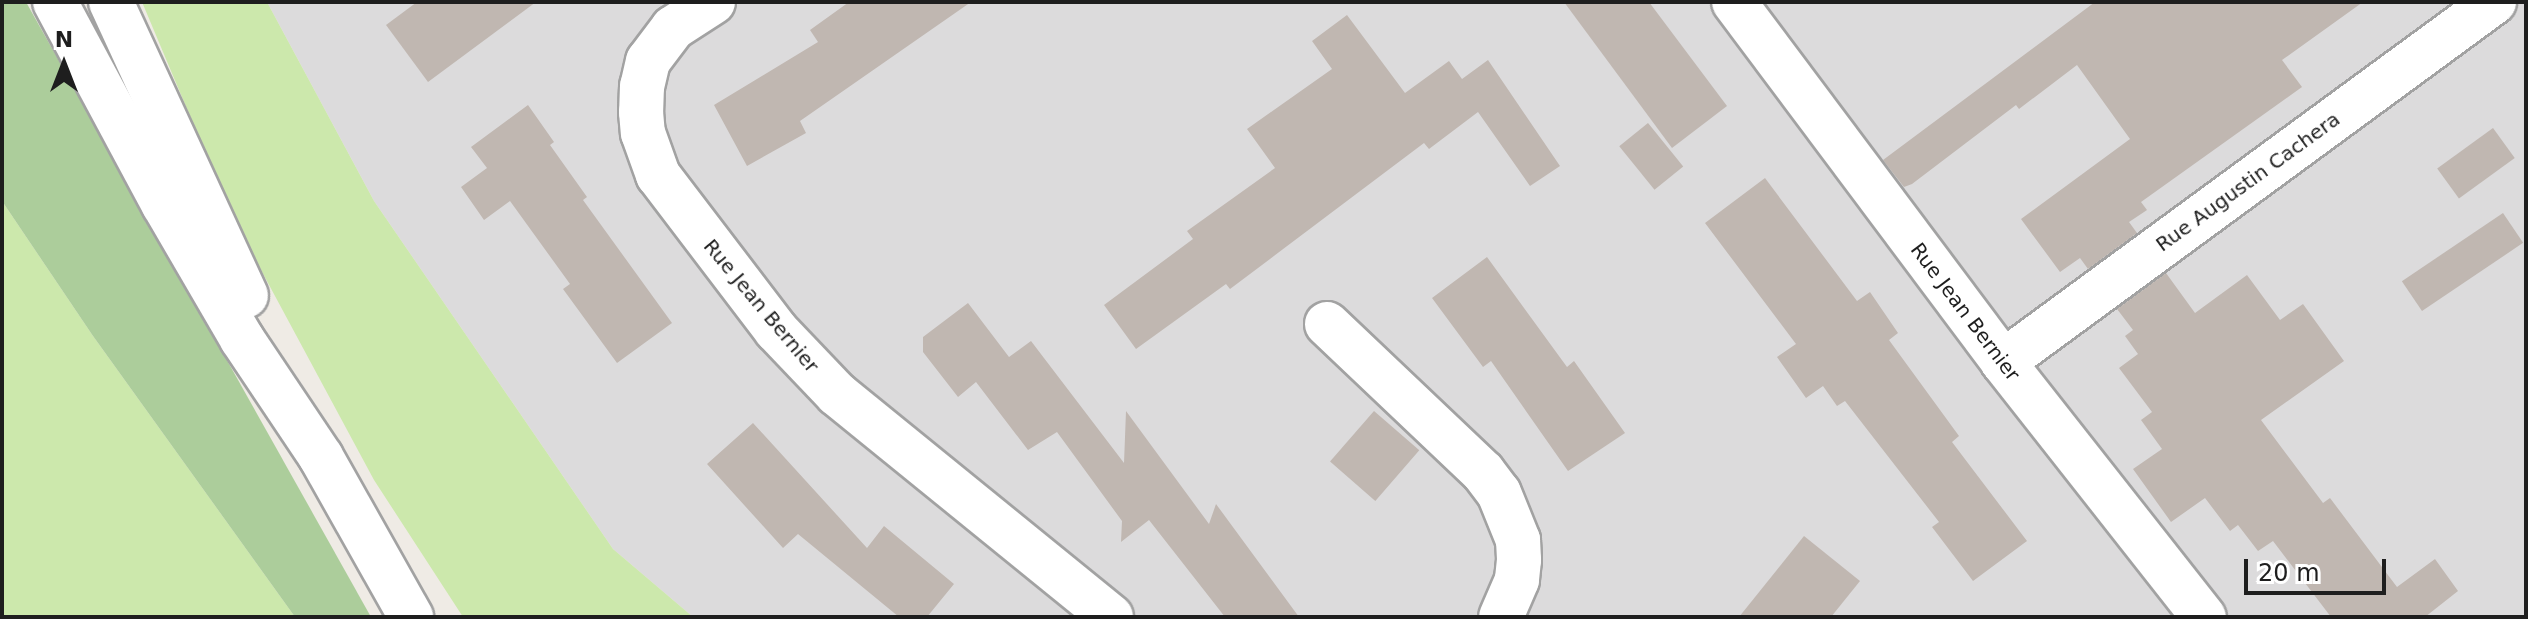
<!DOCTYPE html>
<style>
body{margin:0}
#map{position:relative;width:2528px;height:619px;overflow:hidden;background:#efebe5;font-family:"DejaVu Sans",sans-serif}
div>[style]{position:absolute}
.residential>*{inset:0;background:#dcdbdc}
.grass>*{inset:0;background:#cce8ac}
.forest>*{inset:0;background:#accd9b}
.building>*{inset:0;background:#c0b7b1;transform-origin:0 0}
.roads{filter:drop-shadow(2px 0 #a2a2a2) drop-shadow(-2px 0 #a2a2a2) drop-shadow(0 2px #a2a2a2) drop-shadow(0 -2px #a2a2a2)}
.minor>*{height:44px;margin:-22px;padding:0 22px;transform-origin:22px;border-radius:22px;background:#fff}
span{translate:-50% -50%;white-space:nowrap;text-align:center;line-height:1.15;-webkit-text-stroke:6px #fff;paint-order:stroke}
.street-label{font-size:20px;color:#1e1e1e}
.frame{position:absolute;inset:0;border:4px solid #1e1e1e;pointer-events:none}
.north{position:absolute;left:24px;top:24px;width:80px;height:80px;-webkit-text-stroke:6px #fff;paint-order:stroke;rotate:0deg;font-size:22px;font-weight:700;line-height:32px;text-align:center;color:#1e1e1e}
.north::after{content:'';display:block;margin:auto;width:28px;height:36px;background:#1e1e1e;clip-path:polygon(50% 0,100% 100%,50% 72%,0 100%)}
.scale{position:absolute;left:2244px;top:559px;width:142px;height:36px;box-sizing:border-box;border:4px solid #1e1e1e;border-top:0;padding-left:10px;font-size:24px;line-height:28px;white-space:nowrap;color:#1e1e1e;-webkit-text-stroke:6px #fff;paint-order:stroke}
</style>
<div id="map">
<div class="residential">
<i style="clip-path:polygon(267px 2px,2526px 2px,2526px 617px,693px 617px,613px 549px,374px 201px)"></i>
</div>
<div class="grass">
<i style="clip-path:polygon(142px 2px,267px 2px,374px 201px,613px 549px,693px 617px,463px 617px,374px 480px,232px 216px)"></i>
<i style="clip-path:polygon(2px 201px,93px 336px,295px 617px,2px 617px)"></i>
</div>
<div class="forest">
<i style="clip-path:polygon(2px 2px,26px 2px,371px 617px,295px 617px,93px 336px,2px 201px)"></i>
</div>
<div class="building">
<i style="clip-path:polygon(417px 2px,536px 2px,428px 82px,386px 25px)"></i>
<i style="clip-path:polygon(849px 2px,971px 2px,800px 121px,806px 133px,747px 166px,714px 105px,818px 42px,810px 30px)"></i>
<i style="clip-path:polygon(1564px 2px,1649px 2px,1727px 106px,1672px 148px)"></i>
<i style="clip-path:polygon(2095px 2px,2363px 2px,2282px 60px,2302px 87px,2141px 202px,2147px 210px,2129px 222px,2137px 233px,2088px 269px,2080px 258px,2060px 272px,2021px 219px,2130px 139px,2077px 65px,2019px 109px,2016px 105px,1912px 184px,1904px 187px,1883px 160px)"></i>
<i style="clip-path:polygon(1347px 15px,1405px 93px,1449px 61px,1462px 79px,1488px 60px,1560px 166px,1530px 186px,1478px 112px,1429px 149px,1424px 143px,1230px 289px,1226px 284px,1136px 349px,1104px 305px,1193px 239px,1187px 231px,1275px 168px,1247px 129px,1332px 69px,1312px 41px)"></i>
<i style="clip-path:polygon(528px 105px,554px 142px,550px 145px,587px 197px,583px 200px,672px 323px,617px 363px,563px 289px,570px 284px,510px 201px,484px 220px,461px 187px,487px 168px,471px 147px)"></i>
<i style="left:1648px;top:123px;width:56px;height:37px;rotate:51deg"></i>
<i style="left:2493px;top:128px;width:37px;height:69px;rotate:54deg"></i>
<i style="clip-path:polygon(1765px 178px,1857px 301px,1870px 292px,1898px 333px,1889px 340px,1959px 436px,1952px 442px,2027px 541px,1973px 581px,1932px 527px,1939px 522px,1845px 401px,1837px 406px,1823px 386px,1806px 398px,1777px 357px,1796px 344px,1705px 223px)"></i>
<i style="left:2503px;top:213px;width:36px;height:122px;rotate:56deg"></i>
<i style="clip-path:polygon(1487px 257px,1567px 367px,1574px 361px,1625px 433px,1568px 471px,1491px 361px,1483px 367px,1432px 298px)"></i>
<i style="clip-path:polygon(2166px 273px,2195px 313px,2247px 275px,2280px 320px,2303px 304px,2344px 361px,2261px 420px,2323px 503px,2330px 498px,2397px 587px,2435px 559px,2458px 591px,2425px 617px,2331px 617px,2273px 541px,2258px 551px,2238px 525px,2230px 531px,2205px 498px,2171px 522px,2133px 469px,2162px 449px,2141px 420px,2152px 412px,2119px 368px,2138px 354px,2125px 336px,2133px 330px,2117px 309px)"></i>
<i style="clip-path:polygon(968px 303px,1009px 357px,1031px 341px,1124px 463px,1126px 411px,1209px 524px,1216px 504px,1299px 617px,1225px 617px,1149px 520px,1121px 542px,1122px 521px,1057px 432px,1028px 450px,976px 382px,958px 397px,923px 352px,923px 337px)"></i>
<i style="left:1374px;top:411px;width:60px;height:67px;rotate:41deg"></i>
<i style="clip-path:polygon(753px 423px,867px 548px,884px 526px,954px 584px,927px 617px,899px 617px,798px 534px,783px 548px,707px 464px)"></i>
<i style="clip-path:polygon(1804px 536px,1860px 581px,1831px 617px,1739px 617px)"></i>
</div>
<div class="roads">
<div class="minor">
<i style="left:55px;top:2px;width:230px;rotate:61.8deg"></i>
<i style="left:164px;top:205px;width:155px;rotate:59.8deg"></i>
<i style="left:242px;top:339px;width:142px;rotate:56.2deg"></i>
<i style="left:321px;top:457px;width:184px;rotate:60.6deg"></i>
<i style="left:111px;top:2px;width:323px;rotate:65.3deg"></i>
<i style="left:713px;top:2px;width:48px;rotate:147deg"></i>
<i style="left:673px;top:28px;width:41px;rotate:127.1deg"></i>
<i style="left:648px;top:61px;width:26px;rotate:103deg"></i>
<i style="left:642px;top:86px;width:26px;rotate:92deg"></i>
<i style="left:641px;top:112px;width:21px;rotate:85deg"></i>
<i style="left:643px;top:133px;width:45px;rotate:70.3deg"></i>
<i style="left:658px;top:175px;width:195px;rotate:52.7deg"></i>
<i style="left:776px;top:330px;width:88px;rotate:46.4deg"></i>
<i style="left:837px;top:394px;width:353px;rotate:39.1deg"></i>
<i style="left:1734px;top:2px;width:449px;rotate:53.2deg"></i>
<i style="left:2003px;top:362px;width:325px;rotate:51.8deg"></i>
<i style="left:1327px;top:324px;width:215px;rotate:43.5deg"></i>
<i style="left:1483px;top:472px;width:26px;rotate:53deg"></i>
<i style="left:1499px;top:493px;width:51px;rotate:68deg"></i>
<i style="left:1518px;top:540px;width:20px;rotate:87deg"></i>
<i style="left:1519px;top:560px;width:20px;rotate:96deg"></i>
<i style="left:1517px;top:580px;width:40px;rotate:113.4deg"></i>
<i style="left:2003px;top:362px;width:609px;rotate:-36.25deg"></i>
</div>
</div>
<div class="street-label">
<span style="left:2248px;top:182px;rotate:-36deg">Rue Augustin Cachera</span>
<span style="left:761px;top:306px;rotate:50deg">Rue Jean Bernier</span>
<span style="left:1965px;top:312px;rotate:53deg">Rue Jean Bernier</span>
</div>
<div class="frame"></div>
<div class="north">N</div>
<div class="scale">20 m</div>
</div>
